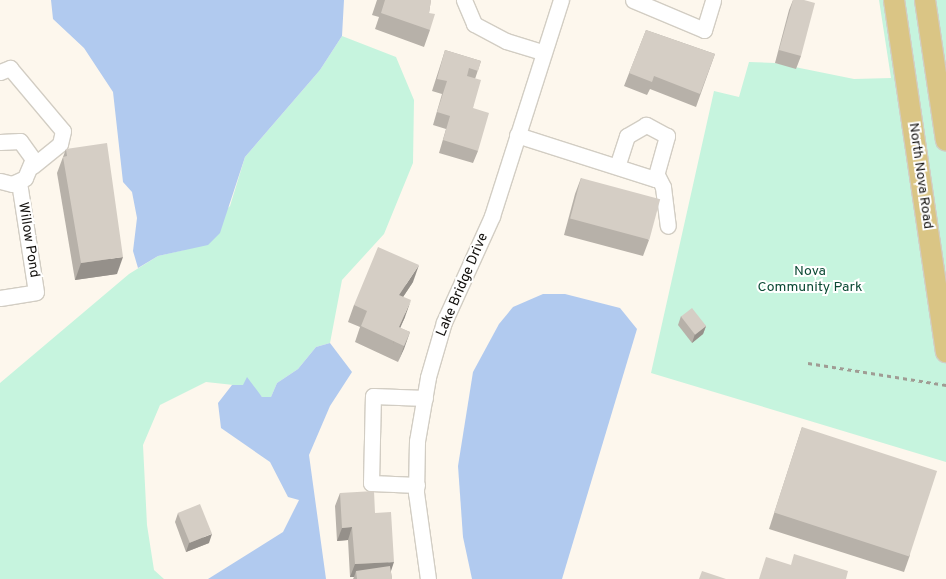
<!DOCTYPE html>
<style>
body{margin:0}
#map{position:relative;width:946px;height:579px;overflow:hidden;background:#fdf7ed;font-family:Overpass,sans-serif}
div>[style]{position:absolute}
.green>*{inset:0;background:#c6f4de}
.water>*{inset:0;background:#b1caef}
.path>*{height:3px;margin-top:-1.5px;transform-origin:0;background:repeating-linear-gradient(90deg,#a09c94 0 4px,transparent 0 8px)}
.roads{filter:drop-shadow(1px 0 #d2cdc3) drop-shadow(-1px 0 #d2cdc3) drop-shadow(0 1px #d2cdc3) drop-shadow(0 -1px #d2cdc3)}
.minor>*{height:15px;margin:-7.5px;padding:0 7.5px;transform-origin:7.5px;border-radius:7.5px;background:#fff}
.major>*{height:20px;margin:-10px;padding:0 10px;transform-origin:10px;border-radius:10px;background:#dac585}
.wall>*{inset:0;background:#b7b1a9}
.shaded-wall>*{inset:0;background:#95908a}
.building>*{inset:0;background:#d5cec5;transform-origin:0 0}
span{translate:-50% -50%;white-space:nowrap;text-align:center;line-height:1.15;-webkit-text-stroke:4px #fff;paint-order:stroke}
.street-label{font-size:14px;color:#13110e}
.park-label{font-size:14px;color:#0c4a35}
</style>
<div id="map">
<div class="green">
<i style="clip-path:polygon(879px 0,946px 0,946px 462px,651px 373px,714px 91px,739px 97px,749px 62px,775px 63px,854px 79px,891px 78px)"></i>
<i style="clip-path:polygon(342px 36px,396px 57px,414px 100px,413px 163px,384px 234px,342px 280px,330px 343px,316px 347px,298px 369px,277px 383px,271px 397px,262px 397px,252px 387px,206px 382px,160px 405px,143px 445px,147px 525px,154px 570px,164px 579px,0 579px,0 383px,129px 274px,158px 256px,184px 250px,230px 206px,245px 157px,320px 70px)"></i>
</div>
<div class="water">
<i style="clip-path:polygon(51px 0,344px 0,342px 36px,320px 70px,245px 157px,220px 233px,208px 245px,158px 256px,138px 268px,133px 251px,137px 218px,132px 192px,123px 182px,113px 92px,84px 48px,53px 19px)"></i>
<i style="clip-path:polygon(543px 294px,565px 294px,620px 308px,637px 329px,562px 579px,472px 579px,463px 537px,458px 466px,473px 372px,499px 324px,513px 307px)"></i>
<i style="clip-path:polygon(330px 343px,352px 372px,330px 406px,309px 455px,326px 579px,208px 579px,283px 532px,299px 500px,288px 497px,270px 462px,221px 428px,218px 403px,232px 385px,243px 385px,247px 377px,262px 397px,271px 397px,277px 383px,298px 369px,316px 347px)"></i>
</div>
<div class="path">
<i style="left:808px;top:363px;width:140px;rotate:9.1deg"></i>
</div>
<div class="roads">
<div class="minor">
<i style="left:464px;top:0;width:26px;rotate:67deg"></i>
<i style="left:474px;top:24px;width:36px;rotate:28deg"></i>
<i style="left:506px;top:41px;width:38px;rotate:17deg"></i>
<i style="left:633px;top:0;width:77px;rotate:22.9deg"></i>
<i style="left:704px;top:30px;width:31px;rotate:-73deg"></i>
<i style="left:0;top:72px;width:11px;rotate:-22deg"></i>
<i style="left:10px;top:68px;width:82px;rotate:49.9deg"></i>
<i style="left:63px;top:131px;width:13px;rotate:103deg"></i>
<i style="left:60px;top:144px;width:35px;rotate:141deg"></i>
<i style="left:517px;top:135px;width:145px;rotate:17.7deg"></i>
<i style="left:655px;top:179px;width:45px;rotate:-74.4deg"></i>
<i style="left:667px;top:136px;width:24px;rotate:-152deg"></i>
<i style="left:646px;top:125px;width:22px;rotate:150deg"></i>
<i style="left:627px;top:136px;width:32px;rotate:108deg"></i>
<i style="left:0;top:142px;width:20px;rotate:-3deg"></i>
<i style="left:20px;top:141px;width:22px;rotate:54deg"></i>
<i style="left:33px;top:159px;width:21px;rotate:113deg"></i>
<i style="left:25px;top:178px;width:14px;rotate:155deg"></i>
<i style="left:12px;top:184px;width:12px;rotate:-166deg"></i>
<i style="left:657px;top:175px;width:13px;rotate:63deg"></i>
<i style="left:663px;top:187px;width:39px;rotate:83deg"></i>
<i style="left:0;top:298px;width:36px;rotate:-9deg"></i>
<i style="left:36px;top:292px;width:111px;rotate:-98.8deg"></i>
<i style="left:417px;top:485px;width:46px;rotate:-177.5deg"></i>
<i style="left:371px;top:483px;width:87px;rotate:-88.7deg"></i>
<i style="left:373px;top:396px;width:52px;rotate:2.2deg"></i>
<i style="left:428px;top:579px;width:87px;rotate:-97.9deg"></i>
<i style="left:416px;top:493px;width:52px;rotate:-88.9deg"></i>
<i style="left:417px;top:441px;width:65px;rotate:-80.2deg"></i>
<i style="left:428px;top:377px;width:57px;rotate:-73.8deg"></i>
<i style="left:444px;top:322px;width:116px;rotate:-65.6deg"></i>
<i style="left:492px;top:216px;width:227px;rotate:-72.3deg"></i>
</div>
<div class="major">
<i style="left:894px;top:0;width:356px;rotate:81.6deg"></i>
<i style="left:925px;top:0;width:142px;rotate:81.5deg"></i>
</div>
</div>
<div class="wall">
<i style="clip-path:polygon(377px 0,431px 0,429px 13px,430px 30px,424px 47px,375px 29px,379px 17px,372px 15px)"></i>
<i style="clip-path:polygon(793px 0,801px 56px,796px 69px,775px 63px,789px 10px)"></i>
<i style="clip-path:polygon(646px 30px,715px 54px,696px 107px,650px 89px,647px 95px,624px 86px)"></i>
<i style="clip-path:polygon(445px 50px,481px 61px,475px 79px,473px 108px,478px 151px,473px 163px,439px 153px,446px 129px,433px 125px,442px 94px,432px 91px,441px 63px)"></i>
<i style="clip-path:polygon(66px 149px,117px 274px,75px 280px,57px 173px)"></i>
<i style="clip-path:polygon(581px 178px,649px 240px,643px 256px,564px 235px,575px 194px)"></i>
<i style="clip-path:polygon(413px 282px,403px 297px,405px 317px,400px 328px,410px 332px,398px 362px,355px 342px,360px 327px,348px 322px,354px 305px)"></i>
<i style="clip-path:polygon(681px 316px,706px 326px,703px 334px,692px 343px,678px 325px)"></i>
<i style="clip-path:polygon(802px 427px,910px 555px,904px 572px,769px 529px)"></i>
<i style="clip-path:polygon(340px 493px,375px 513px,391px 572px,392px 579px,353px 579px,354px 577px,350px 577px,348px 540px,337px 541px,335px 506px)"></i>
<i style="clip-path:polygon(178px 513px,209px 543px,186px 552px,175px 522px)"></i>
</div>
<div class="shaded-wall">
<i style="clip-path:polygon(123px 257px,117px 274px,75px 280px,81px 263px)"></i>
<i style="clip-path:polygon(419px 265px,413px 282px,393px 312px,399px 295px)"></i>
<i style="clip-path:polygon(411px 300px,405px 317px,393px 344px,399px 327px)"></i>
<i style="clip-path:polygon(706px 326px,703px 334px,692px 343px,695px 334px)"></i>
<i style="clip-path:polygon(410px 332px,404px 349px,398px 362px,404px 346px)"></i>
<i style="clip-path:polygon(352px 527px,348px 540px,337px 541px,342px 528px)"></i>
<i style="clip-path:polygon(212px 534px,209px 543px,186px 552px,189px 543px)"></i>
<i style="clip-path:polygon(394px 562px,390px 574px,356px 571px,354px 577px,350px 577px,355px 564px)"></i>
</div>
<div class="building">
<i style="clip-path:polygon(384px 0,431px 0,429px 13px,435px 14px,430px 30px,381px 13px,385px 0)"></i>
<i style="clip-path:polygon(793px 0,804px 0,815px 3px,801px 56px,779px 50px)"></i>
<i style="clip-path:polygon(646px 30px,715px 54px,700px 94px,654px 76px,652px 82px,629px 73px)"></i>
<i style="clip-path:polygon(445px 50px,481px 61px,478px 71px,469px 68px,467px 76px,481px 80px,473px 108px,489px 113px,478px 151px,443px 140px,450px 116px,437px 112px,447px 81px,437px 79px)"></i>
<i style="clip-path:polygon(107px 143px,123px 257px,81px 263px,63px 157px,67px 156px,66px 149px)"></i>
<i style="left:581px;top:178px;width:82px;height:42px;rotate:15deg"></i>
<i style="clip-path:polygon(378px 247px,419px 265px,399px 295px,411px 300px,399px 327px,410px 332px,404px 346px,361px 326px,367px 311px,354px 305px)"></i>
<i style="left:692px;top:308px;width:23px;height:14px;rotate:52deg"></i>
<i style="left:802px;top:427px;width:142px;height:90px;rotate:18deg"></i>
<i style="clip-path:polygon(374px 491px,375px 513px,391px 512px,394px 562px,355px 564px,352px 527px,342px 528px,340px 493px)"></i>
<i style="left:200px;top:504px;width:32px;height:24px;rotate:68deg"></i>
<i style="clip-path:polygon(794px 554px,848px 571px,846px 579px,759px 579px,766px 557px,791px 565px)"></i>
<i style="clip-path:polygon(390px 566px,392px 579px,357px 579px,356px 571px)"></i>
<i style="clip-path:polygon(702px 571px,726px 579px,699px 579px)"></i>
</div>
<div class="street-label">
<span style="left:920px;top:176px;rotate:82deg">North Nova Road</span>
<span style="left:28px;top:240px;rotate:81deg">Willow Pond</span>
<span style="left:463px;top:285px;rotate:-67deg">Lake Bridge Drive</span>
</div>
<div class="park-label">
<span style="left:810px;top:280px">Nova<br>Community Park</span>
</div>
</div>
